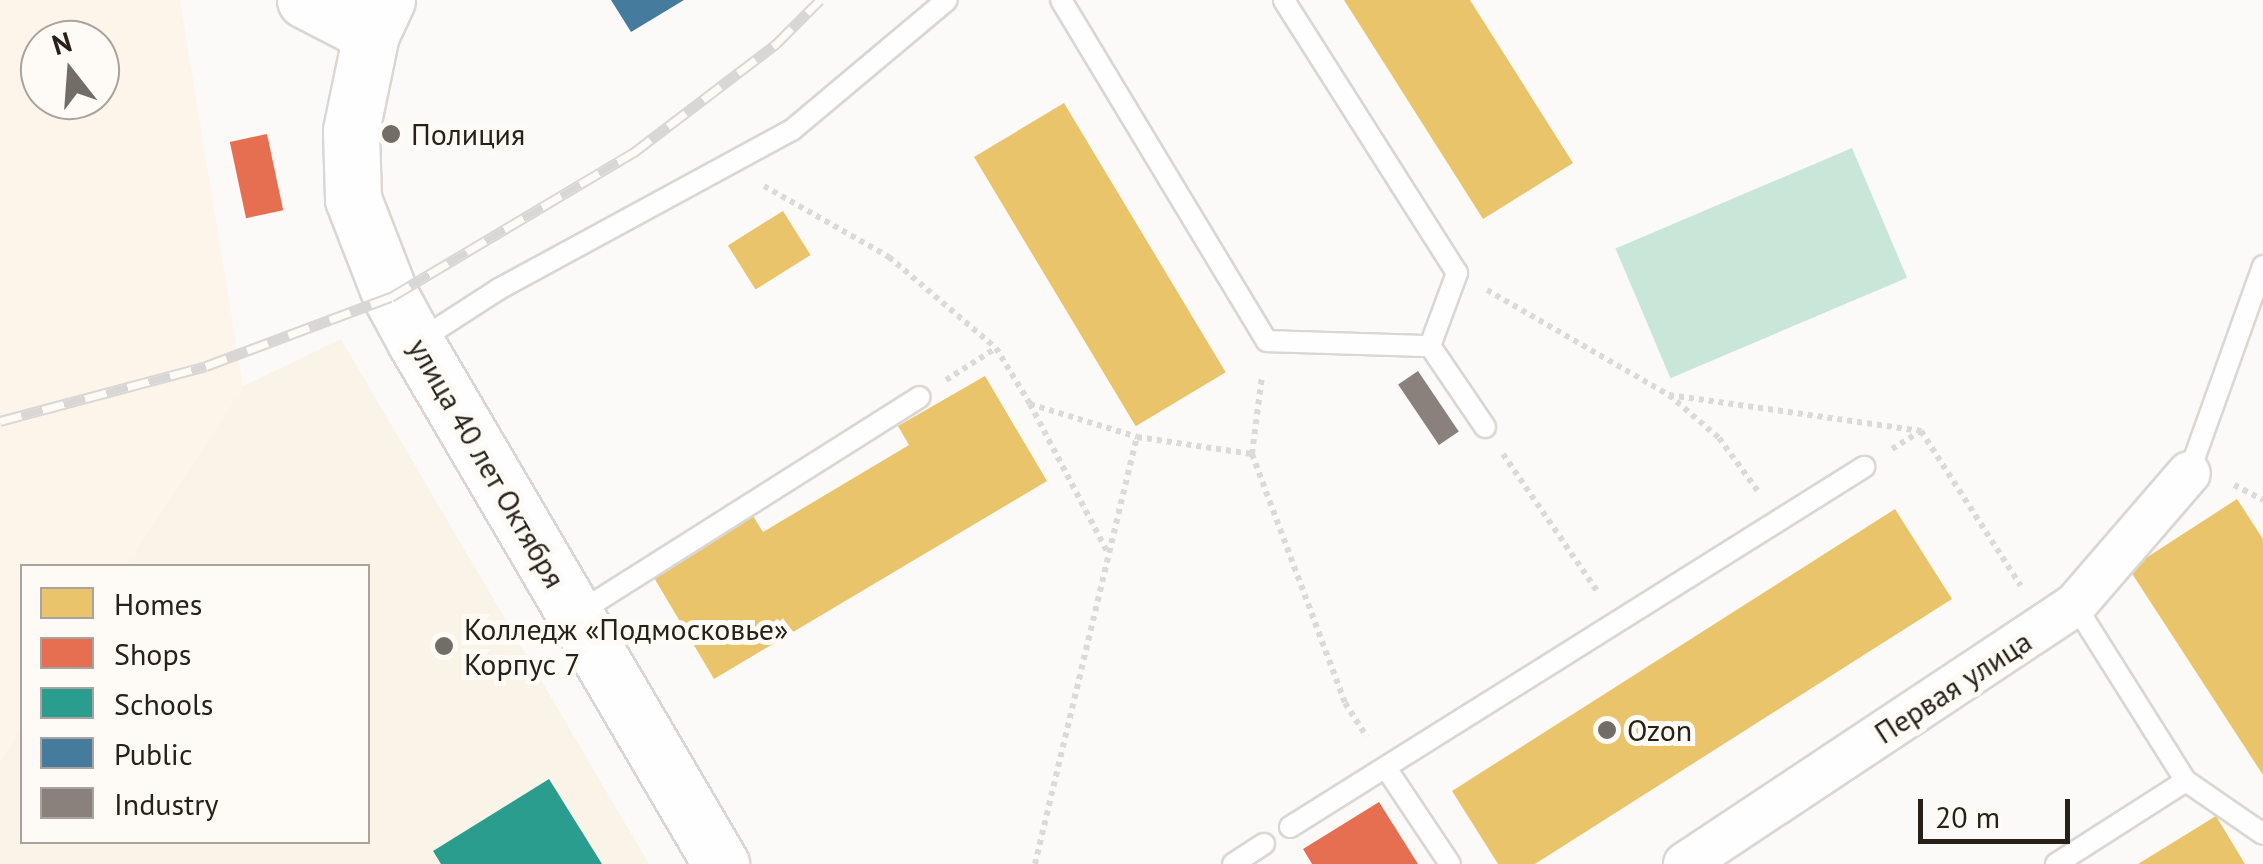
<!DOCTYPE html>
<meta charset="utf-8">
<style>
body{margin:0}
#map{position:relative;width:2263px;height:864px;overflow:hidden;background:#fcfaf8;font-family:"PT Sans",sans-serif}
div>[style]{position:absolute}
.built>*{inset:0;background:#fdf4ea}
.education>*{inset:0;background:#faf4e8}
.green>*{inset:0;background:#c8e7d8;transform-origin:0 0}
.homes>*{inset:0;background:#e9c46a;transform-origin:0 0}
.shops>*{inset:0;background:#e76f51;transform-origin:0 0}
.schools>*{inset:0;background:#2a9d8f}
.public>*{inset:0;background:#457b9d}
.industry>*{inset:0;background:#8a817c;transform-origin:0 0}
.path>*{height:6px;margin-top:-3px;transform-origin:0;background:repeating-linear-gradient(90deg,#dbdad9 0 5px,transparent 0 10px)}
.roads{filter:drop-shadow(2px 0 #dbd6d1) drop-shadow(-2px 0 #dbd6d1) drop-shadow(0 2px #dbd6d1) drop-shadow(0 -2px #dbd6d1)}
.lane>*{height:20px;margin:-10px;padding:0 10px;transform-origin:10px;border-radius:10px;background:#fffefe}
.street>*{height:42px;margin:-21px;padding:0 21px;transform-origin:21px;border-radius:21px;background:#fffefe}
.secondary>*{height:55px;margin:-27.5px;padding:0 27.5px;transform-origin:27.5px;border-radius:27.5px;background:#fffefe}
.rail>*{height:11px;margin-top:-5.5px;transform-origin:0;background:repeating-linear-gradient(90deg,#fefaf6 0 22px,#d8d7d6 0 44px);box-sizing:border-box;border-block:2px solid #d8d7d6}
.dots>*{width:28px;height:28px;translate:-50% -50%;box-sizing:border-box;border:5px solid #fefaf6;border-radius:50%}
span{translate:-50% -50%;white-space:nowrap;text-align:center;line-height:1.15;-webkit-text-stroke:10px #fefaf6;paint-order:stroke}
.poi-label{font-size:30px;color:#272119}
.left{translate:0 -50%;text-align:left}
.street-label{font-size:30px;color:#272119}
.legend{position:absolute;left:20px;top:564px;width:350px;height:280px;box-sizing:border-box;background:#fefaf6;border:2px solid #a8a39e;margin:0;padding:12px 18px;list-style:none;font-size:30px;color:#272119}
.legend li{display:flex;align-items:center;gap:20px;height:50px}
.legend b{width:50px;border:2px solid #a8a39e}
.north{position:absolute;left:20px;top:20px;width:100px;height:100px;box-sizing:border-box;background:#fefaf6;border:2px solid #a8a39e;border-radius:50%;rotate:343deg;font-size:28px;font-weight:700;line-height:40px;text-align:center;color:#272119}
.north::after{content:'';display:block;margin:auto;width:35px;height:45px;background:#726d67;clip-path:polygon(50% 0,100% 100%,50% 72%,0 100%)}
.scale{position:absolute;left:1918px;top:799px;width:152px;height:45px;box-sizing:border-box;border:5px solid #272119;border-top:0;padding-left:12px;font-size:30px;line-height:35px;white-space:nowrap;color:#272119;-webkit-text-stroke:8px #fefaf6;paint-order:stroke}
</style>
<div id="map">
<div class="built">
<i style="clip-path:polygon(evenodd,0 0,180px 0,243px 386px,126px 566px,22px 566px,22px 726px,0 761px,0 0,40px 40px,100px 40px,100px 100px,40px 100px,40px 40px)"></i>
</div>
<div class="education">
<i style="clip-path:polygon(341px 339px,649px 864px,0 864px,0 761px,22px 726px,22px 842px,368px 842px,368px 566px,126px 566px,243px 386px)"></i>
</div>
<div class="green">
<i style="left:1852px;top:148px;width:141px;height:257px;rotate:67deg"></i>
</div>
<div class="homes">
<i style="clip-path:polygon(1344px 0,1470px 0,1573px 163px,1483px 219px)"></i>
<i style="left:1064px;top:103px;width:314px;height:105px;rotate:59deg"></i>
<i style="left:783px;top:211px;width:52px;height:65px;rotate:58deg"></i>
<i style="clip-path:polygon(985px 376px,1047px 481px,714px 679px,653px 576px,753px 516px,763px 532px,909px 445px,898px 426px)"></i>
<i style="clip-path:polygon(2237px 499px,2263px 539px,2263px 775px,2129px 569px)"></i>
<i style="clip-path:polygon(1895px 509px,1952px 599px,1535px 864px,1498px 864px,1452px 791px)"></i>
<i style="clip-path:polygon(2216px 816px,2245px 864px,2138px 864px)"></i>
</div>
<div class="shops">
<i style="left:267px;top:134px;width:78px;height:38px;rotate:78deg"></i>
<i style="clip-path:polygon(1379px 802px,1418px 864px,1312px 864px,1303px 849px)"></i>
</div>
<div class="schools">
<i style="clip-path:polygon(549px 779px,602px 864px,441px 864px,433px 851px)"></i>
</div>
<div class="public">
<i style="clip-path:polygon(611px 0,684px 0,631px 32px)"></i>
</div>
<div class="industry">
<i style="left:1418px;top:371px;width:73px;height:24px;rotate:56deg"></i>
</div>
<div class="path">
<i style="left:764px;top:186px;width:144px;rotate:29.6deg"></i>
<i style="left:889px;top:257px;width:140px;rotate:40.4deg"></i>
<i style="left:1487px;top:290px;width:210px;rotate:30deg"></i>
<i style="left:1669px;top:395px;width:66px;rotate:40.7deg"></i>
<i style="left:1719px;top:438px;width:66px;rotate:53.7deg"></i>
<i style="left:946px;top:380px;width:59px;rotate:-32.6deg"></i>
<i style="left:996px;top:348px;width:66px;rotate:58.7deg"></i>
<i style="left:1030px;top:404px;width:168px;rotate:62.4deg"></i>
<i style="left:1669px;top:395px;width:255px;rotate:8.1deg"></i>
<i style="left:1921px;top:431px;width:184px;rotate:57.2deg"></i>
<i style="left:1030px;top:404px;width:112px;rotate:17.1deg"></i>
<i style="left:1137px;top:437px;width:116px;rotate:8.4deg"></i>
<i style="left:1252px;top:454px;width:266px;rotate:69.5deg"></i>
<i style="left:1345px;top:703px;width:40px;rotate:57.1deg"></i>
<i style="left:1892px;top:449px;width:32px;rotate:-32deg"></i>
<i style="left:1252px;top:454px;width:79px;rotate:-82.7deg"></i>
<i style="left:1503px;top:454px;width:168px;rotate:55.5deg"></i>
<i style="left:2234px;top:485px;width:33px;rotate:27deg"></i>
<i style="left:1035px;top:864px;width:439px;rotate:-76.6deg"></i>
</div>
<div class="roads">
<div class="lane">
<i style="left:1061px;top:0;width:398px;rotate:58.9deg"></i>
<i style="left:1267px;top:341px;width:163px;rotate:1.8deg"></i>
<i style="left:1430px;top:346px;width:78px;rotate:-69.7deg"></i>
<i style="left:1457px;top:273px;width:323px;rotate:-122.4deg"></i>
<i style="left:417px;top:342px;width:98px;rotate:-32.9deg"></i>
<i style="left:499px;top:289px;width:333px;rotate:-28.5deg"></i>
<i style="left:792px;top:130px;width:202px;rotate:-40deg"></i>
<i style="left:1430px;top:346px;width:98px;rotate:55.8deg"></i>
<i style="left:2189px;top:473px;width:220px;rotate:-70.3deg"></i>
<i style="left:2075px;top:605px;width:208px;rotate:57.8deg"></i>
<i style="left:2186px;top:781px;width:93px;rotate:34.5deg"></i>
<i style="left:578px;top:613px;width:404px;rotate:-32.3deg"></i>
<i style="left:1386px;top:768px;width:115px;rotate:56.3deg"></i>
<i style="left:1290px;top:827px;width:678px;rotate:-32.1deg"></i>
<i style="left:1233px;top:864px;width:37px;rotate:-33deg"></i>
<i style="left:2056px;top:864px;width:154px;rotate:-32.6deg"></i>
</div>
<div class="street">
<i style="left:1685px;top:864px;width:468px;rotate:-33.6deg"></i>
<i style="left:2075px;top:605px;width:174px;rotate:-49.2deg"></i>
</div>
<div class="secondary">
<i style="left:305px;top:0;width:74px;rotate:27.3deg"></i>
<i style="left:387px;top:0;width:38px;rotate:115deg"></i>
<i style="left:371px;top:34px;width:99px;rotate:101.7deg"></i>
<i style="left:351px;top:131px;width:68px;rotate:88.3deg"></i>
<i style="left:353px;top:199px;width:105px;rotate:68.8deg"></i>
<i style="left:391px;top:297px;width:52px;rotate:61.5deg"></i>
<i style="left:416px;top:343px;width:604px;rotate:59.65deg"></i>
</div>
</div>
<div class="rail">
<i style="left:0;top:421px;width:213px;rotate:-14.9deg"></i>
<i style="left:206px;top:366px;width:197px;rotate:-20.5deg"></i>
<i style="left:391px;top:297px;width:282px;rotate:-30.8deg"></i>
<i style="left:633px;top:153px;width:180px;rotate:-37.3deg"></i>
<i style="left:776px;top:44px;width:62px;rotate:-45deg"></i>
</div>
<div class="dots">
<i style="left:391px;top:134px;background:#726d67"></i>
<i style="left:444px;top:646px;background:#726d67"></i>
<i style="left:1607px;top:730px;background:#726d67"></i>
</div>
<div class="poi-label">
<span class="left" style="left:411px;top:134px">Полиция</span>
<span class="left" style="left:464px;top:646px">Колледж «Подмосковье»<br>Корпус 7</span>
<span class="left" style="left:1627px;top:730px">Ozon</span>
</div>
<div class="street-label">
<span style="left:487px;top:463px;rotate:60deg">улица 40 лет Октября</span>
<span style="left:1953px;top:687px;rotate:-33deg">Первая улица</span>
</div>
<ul class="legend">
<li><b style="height:28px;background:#e9c46a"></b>Homes</li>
<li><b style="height:28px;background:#e76f51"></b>Shops</li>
<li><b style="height:28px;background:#2a9d8f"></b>Schools</li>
<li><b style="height:28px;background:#457b9d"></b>Public</li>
<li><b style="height:28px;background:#8a817c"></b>Industry</li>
</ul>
<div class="north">N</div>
<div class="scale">20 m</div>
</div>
